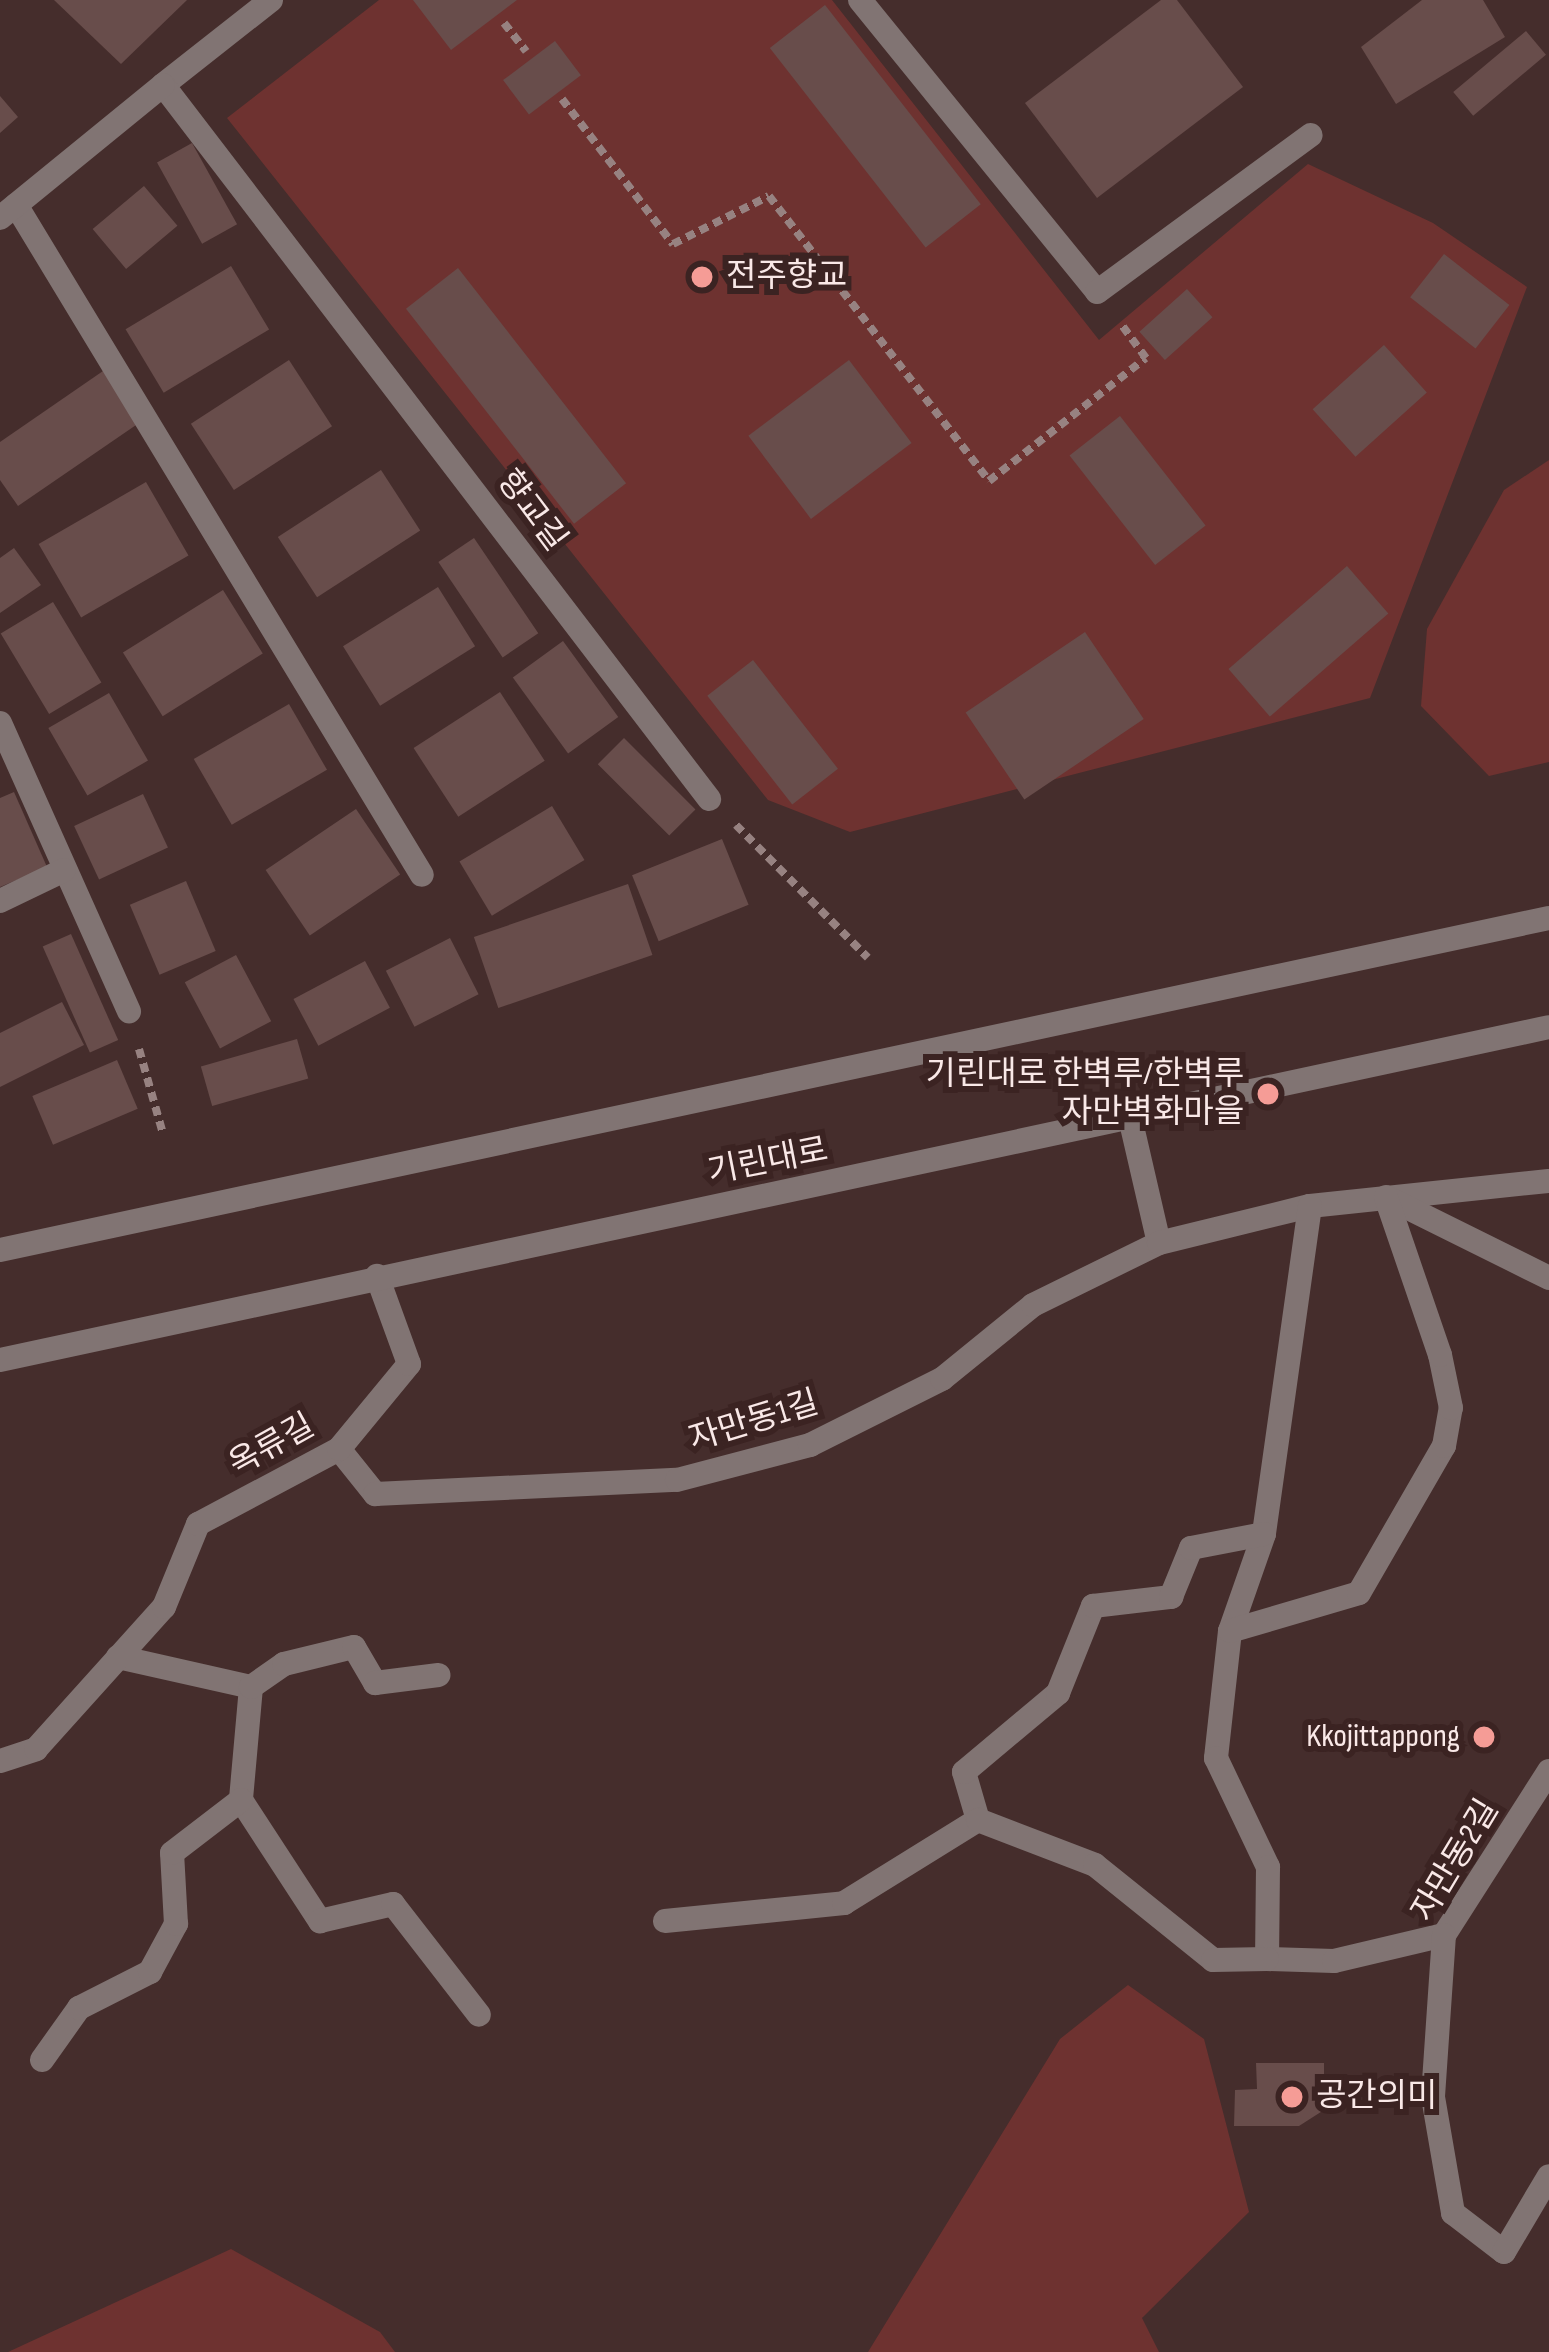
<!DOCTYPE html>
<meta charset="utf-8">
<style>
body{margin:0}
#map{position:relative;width:1549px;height:2352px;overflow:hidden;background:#452d2c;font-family:"Sofia Sans Condensed","Noto Sans KR",sans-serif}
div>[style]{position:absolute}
.green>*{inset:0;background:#6e3230}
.building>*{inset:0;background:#684d4b;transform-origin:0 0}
.path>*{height:8px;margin-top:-4px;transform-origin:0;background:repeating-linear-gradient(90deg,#978281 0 9px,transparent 0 15px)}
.service>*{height:24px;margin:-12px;padding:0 12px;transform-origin:12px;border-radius:12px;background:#817473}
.minor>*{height:24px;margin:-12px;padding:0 12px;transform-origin:12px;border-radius:12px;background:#817473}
.tertiary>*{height:24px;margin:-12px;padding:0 12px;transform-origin:12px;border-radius:12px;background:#817473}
.dots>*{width:33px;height:33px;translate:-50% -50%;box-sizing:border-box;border:6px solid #3b2322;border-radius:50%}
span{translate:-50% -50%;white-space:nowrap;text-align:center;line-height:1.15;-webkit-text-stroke:12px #3b2322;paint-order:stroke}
.poi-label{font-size:33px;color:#f9e8e7}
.left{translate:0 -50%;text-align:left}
.right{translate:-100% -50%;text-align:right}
.street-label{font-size:33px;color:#f9e8e7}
</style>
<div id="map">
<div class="green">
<i style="clip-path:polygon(379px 0,832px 0,1099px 340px,1308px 164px,1433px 223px,1527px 287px,1370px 698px,850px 832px,768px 800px,227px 118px)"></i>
<i style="clip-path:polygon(1549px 460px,1549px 762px,1489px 776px,1421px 706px,1427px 629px,1504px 490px)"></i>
<i style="clip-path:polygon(1128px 1985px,1204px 2039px,1249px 2212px,1142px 2318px,1159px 2352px,868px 2352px,1060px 2039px)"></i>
<i style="clip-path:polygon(231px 2249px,380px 2332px,395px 2352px,8px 2352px)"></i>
</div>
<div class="building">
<i style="clip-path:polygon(54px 0,187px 0,121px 64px)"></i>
<i style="clip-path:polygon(413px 0,517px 0,451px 50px)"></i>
<i style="clip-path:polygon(1161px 0,1177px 0,1243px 87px,1097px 198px,1025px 103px)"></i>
<i style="clip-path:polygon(1422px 0,1483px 0,1505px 37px,1396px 104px,1361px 47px)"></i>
<i style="left:825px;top:5px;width:253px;height:70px;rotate:52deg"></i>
<i style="left:1526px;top:31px;width:31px;height:95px;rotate:50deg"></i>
<i style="left:555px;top:41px;width:43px;height:65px;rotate:53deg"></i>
<i style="clip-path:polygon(0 96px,18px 117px,0 133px)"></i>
<i style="left:192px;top:143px;width:93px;height:40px;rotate:61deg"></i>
<i style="left:144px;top:186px;width:52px;height:67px;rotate:50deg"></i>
<i style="left:1444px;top:254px;width:83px;height:55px;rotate:38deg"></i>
<i style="left:231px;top:266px;width:74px;height:123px;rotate:59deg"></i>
<i style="left:458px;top:268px;width:273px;height:66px;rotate:52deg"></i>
<i style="left:1187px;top:289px;width:38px;height:64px;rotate:48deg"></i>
<i style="left:1384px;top:345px;width:64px;height:96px;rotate:48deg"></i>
<i style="left:289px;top:360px;width:79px;height:117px;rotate:57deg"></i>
<i style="left:849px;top:360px;width:104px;height:126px;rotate:53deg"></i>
<i style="clip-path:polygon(103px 371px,139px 423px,18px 506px,0 480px,0 442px)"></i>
<i style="left:1120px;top:416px;width:139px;height:64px;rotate:52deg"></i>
<i style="left:381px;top:470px;width:72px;height:123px;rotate:57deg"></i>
<i style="left:146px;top:482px;width:85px;height:124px;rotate:60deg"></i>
<i style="left:474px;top:538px;width:115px;height:43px;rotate:56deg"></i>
<i style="clip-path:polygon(14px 548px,41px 585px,0 613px,0 558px)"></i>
<i style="left:1347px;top:566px;width:63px;height:157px;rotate:49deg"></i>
<i style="left:438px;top:587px;width:70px;height:112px;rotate:58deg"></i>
<i style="left:223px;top:590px;width:75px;height:118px;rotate:58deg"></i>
<i style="left:53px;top:602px;width:94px;height:61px;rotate:59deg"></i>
<i style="left:1085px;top:632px;width:105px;height:144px;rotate:56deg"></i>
<i style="left:563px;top:641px;width:94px;height:62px;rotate:54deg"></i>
<i style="left:753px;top:660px;width:138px;height:58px;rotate:52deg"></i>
<i style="left:500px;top:692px;width:82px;height:103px;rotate:57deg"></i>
<i style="left:109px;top:693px;width:78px;height:70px;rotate:60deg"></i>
<i style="left:289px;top:704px;width:76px;height:110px;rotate:60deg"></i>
<i style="left:624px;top:738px;width:101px;height:37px;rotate:45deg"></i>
<i style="clip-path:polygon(14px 792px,47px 867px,0 887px,0 798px)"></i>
<i style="left:143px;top:794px;width:59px;height:76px;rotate:65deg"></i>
<i style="left:552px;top:806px;width:63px;height:108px;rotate:59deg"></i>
<i style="left:356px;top:809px;width:79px;height:109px;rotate:56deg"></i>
<i style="left:722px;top:839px;width:71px;height:97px;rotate:68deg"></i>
<i style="left:186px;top:881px;width:76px;height:61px;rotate:67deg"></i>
<i style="left:628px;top:884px;width:75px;height:163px;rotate:71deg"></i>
<i style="left:71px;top:934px;width:116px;height:31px;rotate:66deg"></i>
<i style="left:450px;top:938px;width:63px;height:72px;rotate:63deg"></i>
<i style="left:236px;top:955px;width:75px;height:58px;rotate:62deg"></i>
<i style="left:365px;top:961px;width:53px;height:81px;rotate:62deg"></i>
<i style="clip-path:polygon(62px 1002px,84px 1045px,0 1087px,0 1033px)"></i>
<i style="left:297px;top:1039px;width:41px;height:100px;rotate:74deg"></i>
<i style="left:117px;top:1060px;width:53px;height:92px;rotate:67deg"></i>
<i style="clip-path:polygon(1256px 2063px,1324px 2063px,1324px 2110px,1299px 2126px,1234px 2126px,1235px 2090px,1257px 2089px)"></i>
</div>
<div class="path">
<i style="left:504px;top:23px;width:36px;rotate:52deg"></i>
<i style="left:562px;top:99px;width:183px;rotate:52.6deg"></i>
<i style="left:673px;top:244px;width:107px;rotate:-26.6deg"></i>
<i style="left:769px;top:196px;width:360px;rotate:52.3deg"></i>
<i style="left:989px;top:481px;width:199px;rotate:-38.1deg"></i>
<i style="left:1146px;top:358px;width:42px;rotate:-126.3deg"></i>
<i style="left:736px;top:825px;width:187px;rotate:45.2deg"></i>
<i style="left:139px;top:1049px;width:88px;rotate:74.2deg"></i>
</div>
<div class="service">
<i style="left:339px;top:1449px;width:58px;rotate:51.3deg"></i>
<i style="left:375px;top:1494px;width:302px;rotate:-2.7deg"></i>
<i style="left:677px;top:1480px;width:138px;rotate:-14.7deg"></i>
<i style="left:810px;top:1445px;width:148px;rotate:-26.6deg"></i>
<i style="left:942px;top:1379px;width:117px;rotate:-39.1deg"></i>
<i style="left:1033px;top:1305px;width:140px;rotate:-26.2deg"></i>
<i style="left:118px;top:1657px;width:136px;rotate:12.7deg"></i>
<i style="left:251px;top:1687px;width:113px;rotate:95.1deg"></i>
<i style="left:241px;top:1800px;width:145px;rotate:56.9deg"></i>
<i style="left:320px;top:1921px;width:75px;rotate:-13.1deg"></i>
<i style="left:393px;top:1904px;width:140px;rotate:52.2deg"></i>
<i style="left:251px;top:1687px;width:40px;rotate:-34.9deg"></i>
<i style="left:284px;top:1664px;width:72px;rotate:-13.7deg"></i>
<i style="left:354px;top:1647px;width:42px;rotate:59.7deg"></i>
<i style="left:375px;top:1683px;width:64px;rotate:-7.2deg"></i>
<i style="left:0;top:1761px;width:38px;rotate:-18deg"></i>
<i style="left:36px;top:1749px;width:191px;rotate:-48deg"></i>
<i style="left:164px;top:1607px;width:90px;rotate:-67.7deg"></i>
<i style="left:198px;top:1524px;width:160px;rotate:-28deg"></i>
<i style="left:339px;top:1449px;width:110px;rotate:-50.5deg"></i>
<i style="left:409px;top:1364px;width:94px;rotate:-110deg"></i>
<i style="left:42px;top:2060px;width:64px;rotate:-54.6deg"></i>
<i style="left:79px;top:2008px;width:80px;rotate:-26.9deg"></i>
<i style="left:150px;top:1972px;width:55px;rotate:-61.6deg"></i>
<i style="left:176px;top:1924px;width:71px;rotate:-93.2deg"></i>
<i style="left:172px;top:1853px;width:87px;rotate:-37.5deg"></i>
</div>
<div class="minor">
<i style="left:271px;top:0;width:137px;rotate:141.8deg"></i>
<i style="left:163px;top:85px;width:899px;rotate:52.59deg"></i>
<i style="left:860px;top:0;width:376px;rotate:50.9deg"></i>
<i style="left:1097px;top:292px;width:265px;rotate:-36.3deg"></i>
<i style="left:16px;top:205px;width:783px;rotate:58.79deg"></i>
<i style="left:0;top:218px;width:210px;rotate:-39.2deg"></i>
<i style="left:0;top:723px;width:316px;rotate:65.9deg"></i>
<i style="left:0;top:901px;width:71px;rotate:-25.8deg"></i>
<i style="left:1131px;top:1122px;width:124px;rotate:77deg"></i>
<i style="left:1159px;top:1243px;width:155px;rotate:-13.8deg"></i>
<i style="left:1310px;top:1206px;width:240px;rotate:-6deg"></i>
<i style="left:1388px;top:1198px;width:180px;rotate:26.4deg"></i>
<i style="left:1310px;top:1206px;width:331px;rotate:98deg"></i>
<i style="left:1264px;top:1534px;width:103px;rotate:109.3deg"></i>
<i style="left:1230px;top:1631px;width:128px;rotate:96.3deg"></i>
<i style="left:1216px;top:1758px;width:121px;rotate:64.5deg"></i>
<i style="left:1268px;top:1867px;width:92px;rotate:90.6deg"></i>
<i style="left:1267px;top:1959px;width:67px;rotate:1.7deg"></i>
<i style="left:1334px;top:1961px;width:113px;rotate:-13.3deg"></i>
<i style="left:1230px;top:1631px;width:134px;rotate:-16.4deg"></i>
<i style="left:1359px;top:1593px;width:170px;rotate:-60deg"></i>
<i style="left:1444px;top:1446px;width:39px;rotate:-80deg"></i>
<i style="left:1451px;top:1408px;width:54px;rotate:-101.7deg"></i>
<i style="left:1440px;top:1355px;width:167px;rotate:-108.9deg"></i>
<i style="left:1549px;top:1771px;width:195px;rotate:122.6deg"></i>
<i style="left:1444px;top:1935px;width:162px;rotate:93.9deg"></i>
<i style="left:1433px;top:2097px;width:118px;rotate:80.2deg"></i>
<i style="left:1453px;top:2213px;width:64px;rotate:37.4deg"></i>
<i style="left:1504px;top:2252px;width:88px;rotate:-59.4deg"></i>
<i style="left:978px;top:1820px;width:50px;rotate:-106.3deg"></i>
<i style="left:964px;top:1772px;width:123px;rotate:-40deg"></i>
<i style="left:1058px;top:1693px;width:94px;rotate:-68.1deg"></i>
<i style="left:1093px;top:1606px;width:79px;rotate:-6.6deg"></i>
<i style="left:1171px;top:1597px;width:53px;rotate:-67.8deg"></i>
<i style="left:1191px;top:1548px;width:74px;rotate:-10.9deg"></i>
<i style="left:665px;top:1921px;width:180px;rotate:-5.7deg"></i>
<i style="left:844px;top:1903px;width:158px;rotate:-31.8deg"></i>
<i style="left:978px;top:1820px;width:125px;rotate:21deg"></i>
<i style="left:1095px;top:1865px;width:151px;rotate:38.8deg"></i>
<i style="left:1213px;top:1960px;width:54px;rotate:-1.1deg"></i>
</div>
<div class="tertiary">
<i style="left:0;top:1250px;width:1584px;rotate:-12.1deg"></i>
<i style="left:0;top:1360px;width:1584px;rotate:-12.13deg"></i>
</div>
<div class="dots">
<i style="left:702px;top:277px;background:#f59c96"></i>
<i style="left:1268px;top:1094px;background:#f59c96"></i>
<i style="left:1484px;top:1737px;background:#f59c96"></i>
<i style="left:1292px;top:2097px;background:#f59c96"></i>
</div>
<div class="poi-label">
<span class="left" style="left:726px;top:277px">전주향교</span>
<span class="right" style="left:1244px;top:1094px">기린대로 한벽루/한벽루<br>자만벽화마을</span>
<span class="right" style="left:1460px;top:1737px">Kkojittappong</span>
<span class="left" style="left:1316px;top:2097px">공간의미</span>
</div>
<div class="street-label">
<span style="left:531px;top:511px;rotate:53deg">향교길</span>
<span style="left:768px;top:1162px;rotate:-11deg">기린대로</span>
<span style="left:754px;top:1422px;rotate:-17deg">자만동1길</span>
<span style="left:272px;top:1446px;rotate:-29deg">옥류길</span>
<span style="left:1456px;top:1861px;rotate:-59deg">자만동2길</span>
</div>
</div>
